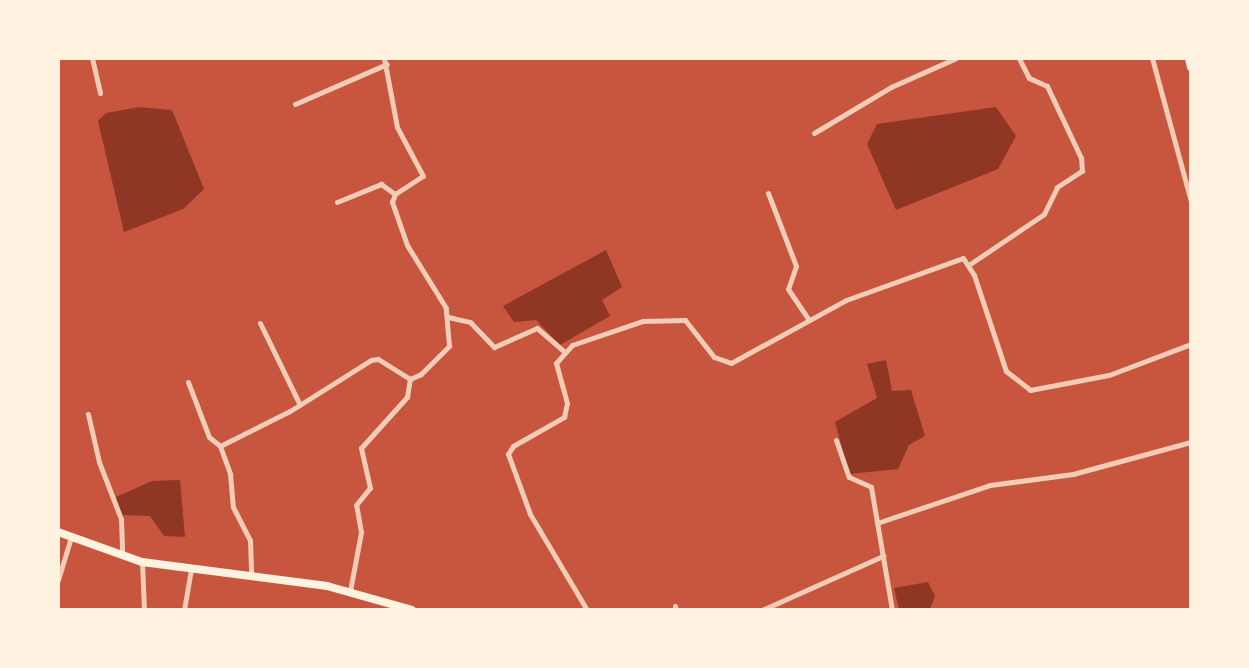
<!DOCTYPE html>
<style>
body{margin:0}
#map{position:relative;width:1249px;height:668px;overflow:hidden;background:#c8553d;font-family:"Golos Text",sans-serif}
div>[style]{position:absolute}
.water>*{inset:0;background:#8f3625}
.minor>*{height:5px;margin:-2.5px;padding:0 2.5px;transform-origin:2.5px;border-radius:2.5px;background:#f1ccb7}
.secondary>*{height:8px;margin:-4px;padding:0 4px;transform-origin:4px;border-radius:4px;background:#fff3e0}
.trunk>*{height:9px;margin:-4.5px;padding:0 4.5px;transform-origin:4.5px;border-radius:4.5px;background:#fff3e0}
span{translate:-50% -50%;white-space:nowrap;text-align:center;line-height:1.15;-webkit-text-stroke:7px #fff3e0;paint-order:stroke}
.frame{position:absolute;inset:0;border:60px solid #fff3e0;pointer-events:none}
</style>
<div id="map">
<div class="water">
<i style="clip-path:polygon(139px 107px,172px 110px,204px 189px,183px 209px,124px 232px,98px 121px,106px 113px)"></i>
<i style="clip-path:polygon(996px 107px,1016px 136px,998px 169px,896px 210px,867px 144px,877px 124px)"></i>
<i style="clip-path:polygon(606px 250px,622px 287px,602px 300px,610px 316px,560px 345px,536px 320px,514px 322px,503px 306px)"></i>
<i style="clip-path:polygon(886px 360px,892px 391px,911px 390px,925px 436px,909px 445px,898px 469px,849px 474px,835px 422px,877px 398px,867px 364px)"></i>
<i style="clip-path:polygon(180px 480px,185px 537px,164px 536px,150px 516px,122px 515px,116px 497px,152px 481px)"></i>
<i style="clip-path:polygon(928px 582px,935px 596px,930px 609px,899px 610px,894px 588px)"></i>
</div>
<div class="minor">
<i style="left:92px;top:58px;width:36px;rotate:77deg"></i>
<i style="left:1152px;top:58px;width:149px;rotate:74.8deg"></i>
<i style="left:295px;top:104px;width:100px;rotate:-23.5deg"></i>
<i style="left:814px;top:133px;width:90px;rotate:-30.9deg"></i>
<i style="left:891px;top:87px;width:71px;rotate:-24deg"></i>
<i style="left:768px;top:193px;width:78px;rotate:69deg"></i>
<i style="left:796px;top:266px;width:24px;rotate:109deg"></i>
<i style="left:788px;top:289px;width:37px;rotate:56deg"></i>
<i style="left:337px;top:202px;width:48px;rotate:-22.2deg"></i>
<i style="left:381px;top:184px;width:17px;rotate:36deg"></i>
<i style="left:970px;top:264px;width:89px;rotate:-34deg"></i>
<i style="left:1044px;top:214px;width:30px;rotate:-64deg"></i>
<i style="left:1057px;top:187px;width:30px;rotate:-33deg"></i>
<i style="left:1082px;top:171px;width:13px;rotate:-94deg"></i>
<i style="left:1081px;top:158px;width:80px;rotate:-115.3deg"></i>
<i style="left:1047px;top:86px;width:20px;rotate:-156deg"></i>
<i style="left:1029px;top:78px;width:22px;rotate:-117deg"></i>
<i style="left:448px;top:317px;width:23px;rotate:13deg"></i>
<i style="left:470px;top:322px;width:35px;rotate:46deg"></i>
<i style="left:494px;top:347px;width:47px;rotate:-23.8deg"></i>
<i style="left:537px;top:328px;width:35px;rotate:41deg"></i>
<i style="left:260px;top:323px;width:91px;rotate:64deg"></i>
<i style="left:188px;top:382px;width:59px;rotate:69.1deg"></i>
<i style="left:209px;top:437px;width:14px;rotate:39deg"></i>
<i style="left:220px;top:446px;width:78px;rotate:-26.6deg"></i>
<i style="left:290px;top:411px;width:96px;rotate:-32.2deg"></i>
<i style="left:371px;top:360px;width:7px;rotate:-8deg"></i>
<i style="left:378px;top:359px;width:38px;rotate:32deg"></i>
<i style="left:410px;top:379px;width:12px;rotate:-24deg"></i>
<i style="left:421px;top:374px;width:40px;rotate:-45deg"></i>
<i style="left:449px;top:346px;width:38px;rotate:-95deg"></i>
<i style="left:446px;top:308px;width:74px;rotate:-121.8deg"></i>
<i style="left:407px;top:245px;width:46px;rotate:-109.2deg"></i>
<i style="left:392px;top:202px;width:9px;rotate:-69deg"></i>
<i style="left:395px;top:194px;width:33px;rotate:-33deg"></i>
<i style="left:423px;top:176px;width:55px;rotate:-118deg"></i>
<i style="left:397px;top:127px;width:70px;rotate:-100.7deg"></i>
<i style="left:88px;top:414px;width:49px;rotate:77.1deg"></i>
<i style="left:99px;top:462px;width:61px;rotate:68.9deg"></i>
<i style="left:121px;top:519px;width:36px;rotate:88deg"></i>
<i style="left:836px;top:440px;width:39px;rotate:71deg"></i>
<i style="left:849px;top:477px;width:24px;rotate:24deg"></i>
<i style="left:871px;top:487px;width:125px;rotate:80.3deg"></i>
<i style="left:220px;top:446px;width:30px;rotate:70deg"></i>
<i style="left:230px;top:474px;width:33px;rotate:85deg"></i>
<i style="left:233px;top:507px;width:37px;rotate:63deg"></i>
<i style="left:250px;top:540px;width:35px;rotate:88deg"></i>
<i style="left:877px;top:523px;width:119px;rotate:-18.6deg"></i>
<i style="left:990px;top:485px;width:84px;rotate:-7.5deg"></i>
<i style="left:1073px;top:474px;width:122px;rotate:-15.2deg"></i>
<i style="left:142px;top:562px;width:48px;rotate:87.6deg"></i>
<i style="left:58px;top:580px;width:45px;rotate:-73.2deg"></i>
<i style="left:350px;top:591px;width:60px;rotate:-79.4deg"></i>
<i style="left:361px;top:532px;width:27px;rotate:-100deg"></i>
<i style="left:356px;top:505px;width:22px;rotate:-51deg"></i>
<i style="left:370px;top:488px;width:41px;rotate:-102.7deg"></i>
<i style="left:361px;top:448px;width:69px;rotate:-48deg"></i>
<i style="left:407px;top:397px;width:18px;rotate:-81deg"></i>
<i style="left:675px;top:606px;width:4px;rotate:76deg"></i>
<i style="left:184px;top:610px;width:42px;rotate:-80.3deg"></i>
<i style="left:587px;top:610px;width:112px;rotate:-120.7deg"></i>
<i style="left:530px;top:514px;width:64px;rotate:-110.1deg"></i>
<i style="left:508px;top:454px;width:9px;rotate:-58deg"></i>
<i style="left:513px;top:446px;width:59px;rotate:-29.6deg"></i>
<i style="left:564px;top:417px;width:14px;rotate:-78deg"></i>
<i style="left:567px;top:403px;width:41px;rotate:-105.4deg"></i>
<i style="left:556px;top:363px;width:24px;rotate:-48deg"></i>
<i style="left:572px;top:345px;width:75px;rotate:-18.7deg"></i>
<i style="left:643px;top:321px;width:42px;rotate:-1.4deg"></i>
<i style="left:685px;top:320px;width:47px;rotate:51.9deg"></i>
<i style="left:714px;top:357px;width:18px;rotate:19deg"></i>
<i style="left:731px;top:363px;width:131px;rotate:-28.7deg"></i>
<i style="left:846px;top:300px;width:124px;rotate:-19.7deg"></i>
<i style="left:963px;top:258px;width:20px;rotate:57deg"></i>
<i style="left:974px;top:275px;width:101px;rotate:71.6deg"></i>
<i style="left:1006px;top:371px;width:31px;rotate:38deg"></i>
<i style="left:1030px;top:390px;width:80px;rotate:-10.8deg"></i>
<i style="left:1109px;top:375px;width:88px;rotate:-20.7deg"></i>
<i style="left:762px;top:610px;width:133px;rotate:-24.1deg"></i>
</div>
<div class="secondary">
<i style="left:58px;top:532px;width:89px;rotate:19.7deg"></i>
<i style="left:142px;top:562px;width:187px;rotate:7.4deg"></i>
<i style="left:327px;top:586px;width:88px;rotate:15.8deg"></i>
</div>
<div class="trunk">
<i style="left:1189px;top:58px;width:9px;rotate:77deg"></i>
</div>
<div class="frame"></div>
</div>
